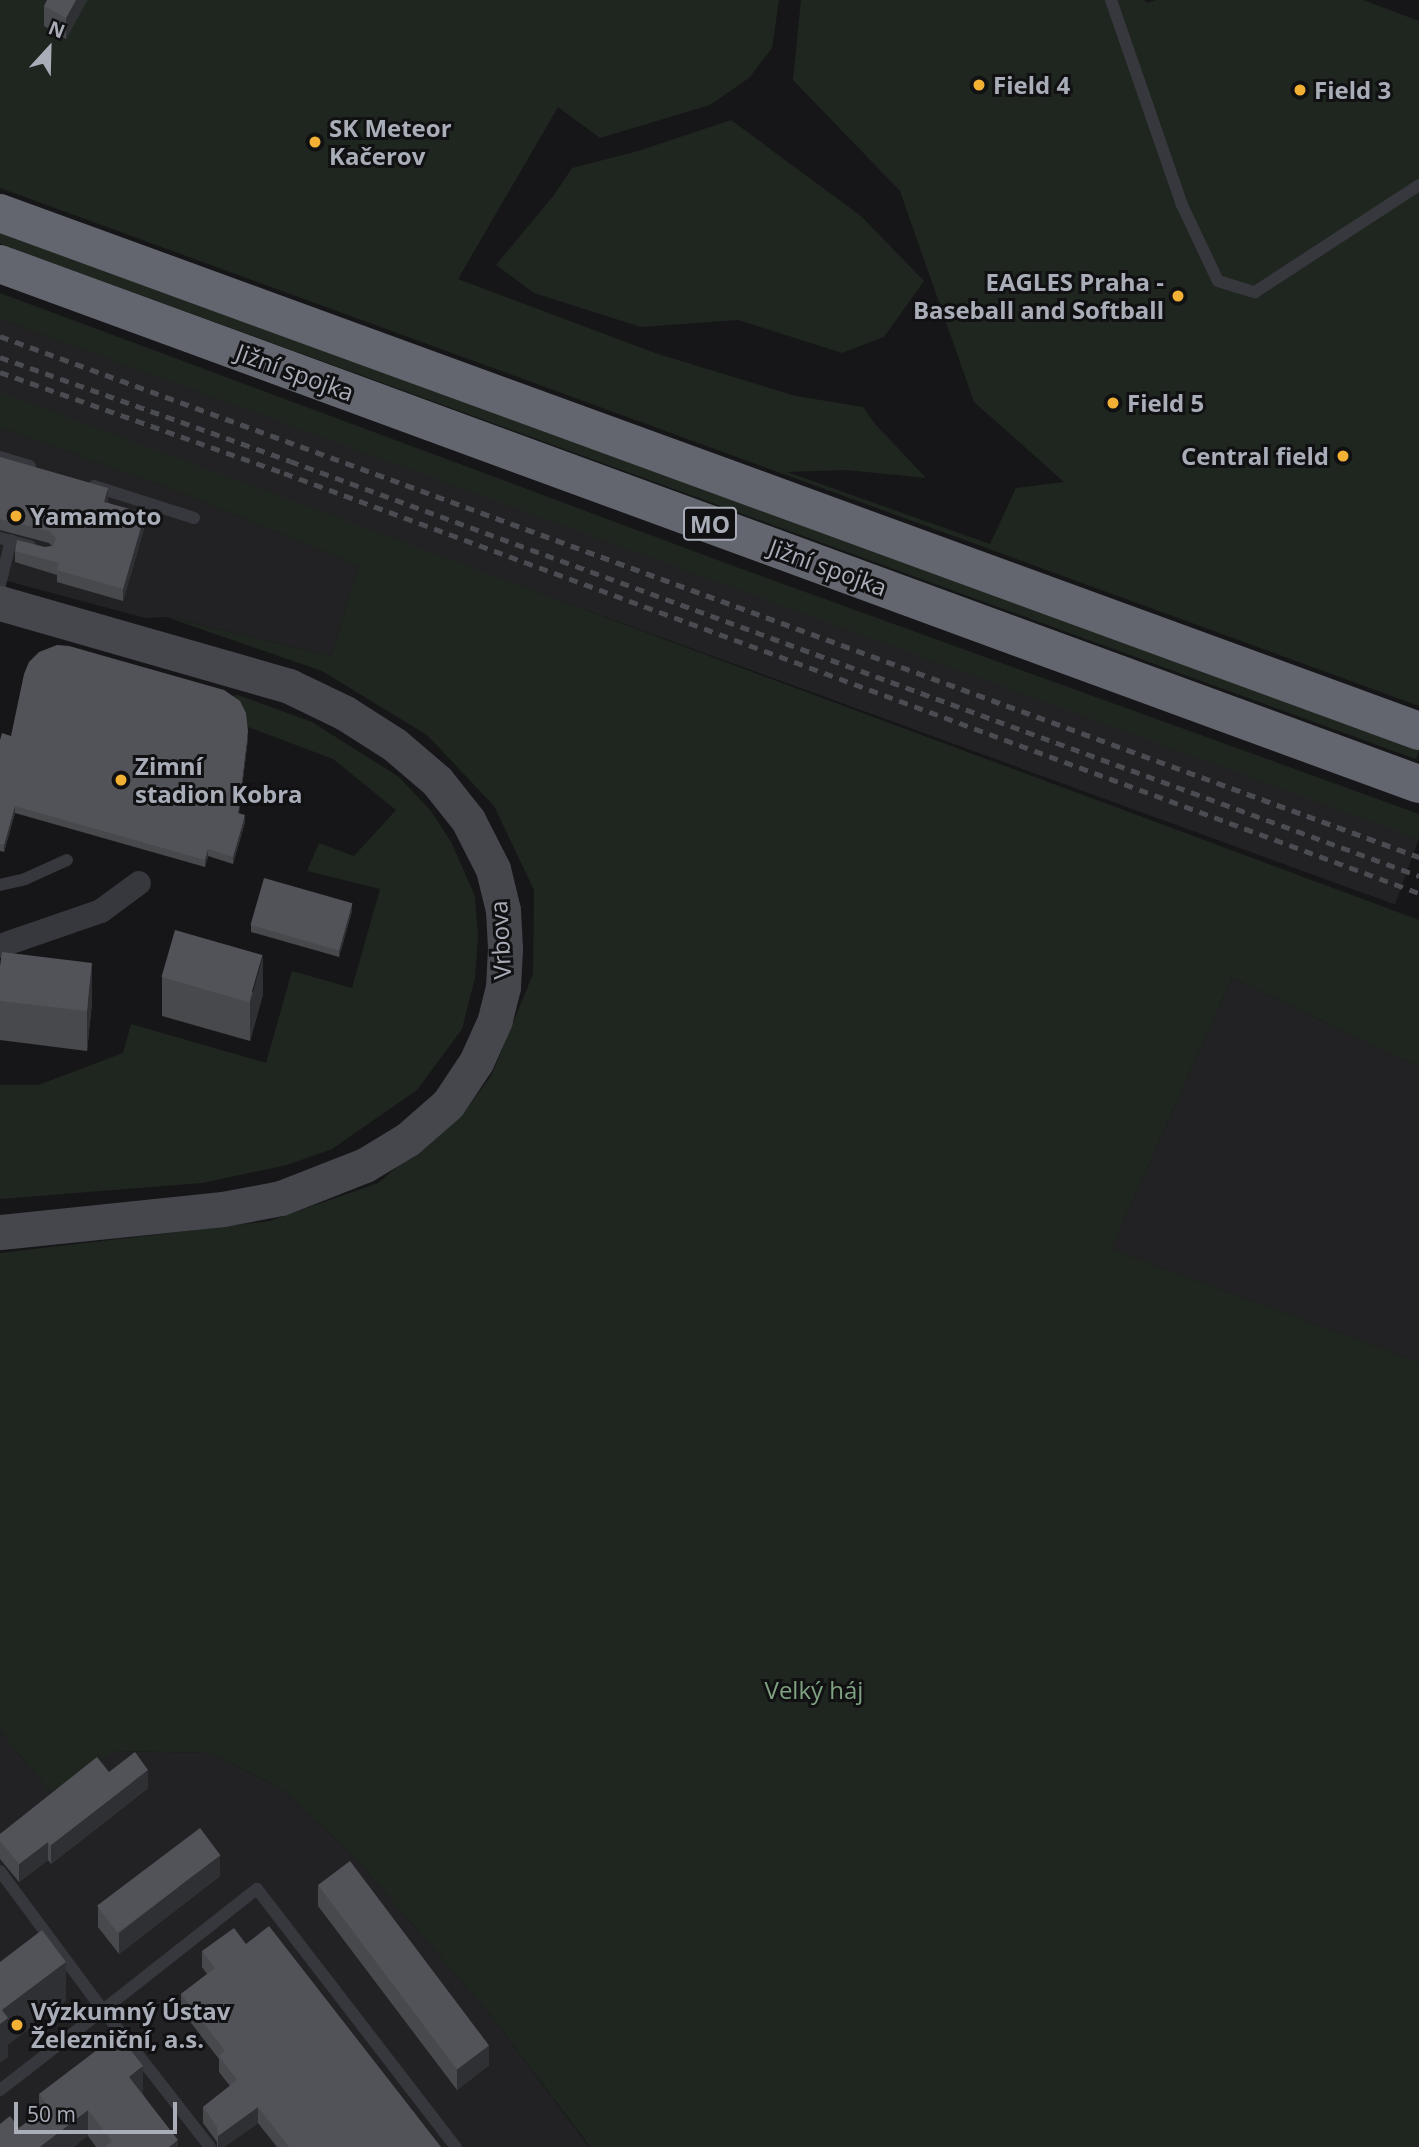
<!DOCTYPE html>
<meta charset="utf-8">
<style>
body{margin:0}
#map{position:relative;width:1419px;height:2147px;overflow:hidden;background:#161618;font-family:"Open Sans",sans-serif}
div>[style]{position:absolute}
.built>*{inset:0;background:#222225;transform-origin:0 0}
.green>*{inset:0;background:#1e261f;transform-origin:0 0}
.lane>*{height:12px;margin:-6px;padding:0 6px;transform-origin:6px;border-radius:6px;background:#37383d}
.street>*{height:24px;margin:-12px;padding:0 12px;transform-origin:12px;border-radius:12px;background:#37383d}
.secondary>*{height:35px;margin:-17.5px;padding:0 17.5px;transform-origin:17.5px;border-radius:17.5px;background:#45474d}
.highway>*{height:38px;margin:-19px;padding:0 19px;transform-origin:19px;border-radius:19px;background:#63666e}
.rail>*{height:5px;margin-top:-2.5px;transform-origin:0;background:repeating-linear-gradient(90deg,#4a4c52 0 9px,transparent 0 16px)}
.wall>*{inset:0;background:#47494d}
.shaded-wall>*{inset:0;background:#2f3033}
.building>*{inset:0;background:#525359;transform-origin:0 0}
.dots>*{width:19px;height:19px;translate:-50% -50%;box-sizing:border-box;border:4px solid #111113;border-radius:50%}
span{translate:-50% -50%;white-space:nowrap;text-align:center;line-height:1.15;-webkit-text-stroke:6px #111113;paint-order:stroke}
.shield-label span{padding:2px 5px;background:#111113;border:2px solid;border-radius:5px;-webkit-text-stroke-width:0}
.shield-label{font-size:23px;color:#a8adb8;font-weight:700}
.poi-label{font-size:24px;color:#a8adb8;font-weight:700}
.left{translate:0 -50%;text-align:left}
.right{translate:-100% -50%;text-align:right}
.street-label{font-size:24px;color:#a8adb8}
.park-label{font-size:24px;color:#7fa381}
.north{position:absolute;left:14px;top:14px;width:70px;height:70px;-webkit-text-stroke:5px #111113;paint-order:stroke;rotate:22deg;font-size:19px;font-weight:700;line-height:28px;text-align:center;color:#a8adb8}
.north::after{content:'';display:block;margin:auto;width:24px;height:32px;background:#a8adb8;clip-path:polygon(50% 0,100% 100%,50% 72%,0 100%)}
.scale{position:absolute;left:14px;top:2102px;width:163px;height:32px;box-sizing:border-box;border:4px solid #a8adb8;border-top:0;padding-left:9px;font-size:21px;line-height:24px;white-space:nowrap;color:#a8adb8;-webkit-text-stroke:5px #111113;paint-order:stroke}
</style>
<div id="map">
<div class="built">
<i style="left:0;top:319px;width:1511px;height:73px;rotate:20deg"></i>
<i style="clip-path:polygon(0 427px,182px 493px,359px 566px,331px 656px,167px 617px,145px 618px,0 579px)"></i>
<i style="clip-path:polygon(1232px 978px,1419px 1067px,1419px 1362px,1111px 1249px)"></i>
<i style="clip-path:polygon(0 1731px,51px 1793px,116px 1751px,210px 1753px,279px 1787px,352px 1854px,493px 2018px,589px 2147px,0 2147px)"></i>
</div>
<div class="green">
<i style="clip-path:polygon(0 0,779px 0,772px 48px,749px 78px,710px 105px,600px 138px,558px 107px,458px 279px,658px 354px,796px 396px,863px 407px,876px 425px,926px 478px,846px 470px,787px 472px,990px 544px,1016px 488px,1064px 482px,974px 402px,900px 191px,793px 80px,801px 0,1144px 0,1147px 3px,1156px 0,1363px 0,1419px 21px,1419px 706px,0 188px)"></i>
<i style="clip-path:polygon(731px 120px,861px 216px,924px 281px,884px 337px,842px 353px,738px 320px,641px 327px,534px 293px,496px 265px,554px 195px,572px 168px,638px 151px)"></i>
<i style="left:0;top:232px;width:1511px;height:11px;rotate:20deg"></i>
<i style="clip-path:polygon(0 293px,739px 568px,1419px 814px,1419px 839px,0 319px)"></i>
<i style="clip-path:polygon(0 392px,1419px 920px,1419px 1067px,1232px 978px,1111px 1249px,1419px 1362px,1419px 2147px,590px 2147px,493px 2018px,352px 1854px,279px 1787px,210px 1753px,116px 1751px,51px 1793px,0 1731px,0 1253px,270px 1221px,378px 1183px,465px 1110px,491px 1076px,533px 974px,534px 890px,494px 806px,427px 735px,322px 671px,166px 617px,331px 656px,359px 566px,182px 493px,0 427px)"></i>
<i style="clip-path:polygon(238px 695px,312px 722px,399px 777px,431px 811px,451px 842px,475px 896px,478px 936px,475px 978px,462px 1029px,417px 1090px,332px 1149px,287px 1165px,202px 1183px,0 1199px,0 1085px,38px 1085px,123px 1053px,131px 1024px,266px 1063px,292px 971px,352px 988px,380px 889px,307px 871px,319px 843px,354px 856px,396px 810px,333px 759px,248px 727px,246px 720px,224px 697px)"></i>
</div>
<div class="lane">
<i style="left:1111px;top:0;width:217px;rotate:70.9deg"></i>
<i style="left:1182px;top:205px;width:84px;rotate:64.7deg"></i>
<i style="left:1218px;top:281px;width:39px;rotate:17deg"></i>
<i style="left:1255px;top:292px;width:196px;rotate:-33.1deg"></i>
<i style="left:0;top:457px;width:31px;rotate:17deg"></i>
<i style="left:94px;top:486px;width:105px;rotate:17.7deg"></i>
<i style="left:0;top:538px;width:31px;rotate:15deg"></i>
<i style="left:0;top:585px;width:46px;rotate:-76.3deg"></i>
<i style="left:0;top:885px;width:26px;rotate:-13deg"></i>
<i style="left:25px;top:879px;width:46px;rotate:-24.3deg"></i>
<i style="left:0;top:1871px;width:173px;rotate:53.5deg"></i>
<i style="left:103px;top:2010px;width:196px;rotate:-38.2deg"></i>
<i style="left:257px;top:1889px;width:326px;rotate:52.4deg"></i>
<i style="left:0;top:2090px;width:130px;rotate:-37.8deg"></i>
<i style="left:103px;top:2010px;width:174px;rotate:52deg"></i>
</div>
<div class="street">
<i style="left:0;top:946px;width:107px;rotate:-19.1deg"></i>
<i style="left:101px;top:911px;width:47px;rotate:-36.4deg"></i>
</div>
<div class="secondary">
<i style="left:0;top:603px;width:301px;rotate:16deg"></i>
<i style="left:289px;top:686px;width:62px;rotate:25.7deg"></i>
<i style="left:345px;top:713px;width:59px;rotate:32.6deg"></i>
<i style="left:395px;top:745px;width:55px;rotate:40.6deg"></i>
<i style="left:437px;top:781px;width:50px;rotate:51.5deg"></i>
<i style="left:468px;top:820px;width:55px;rotate:63deg"></i>
<i style="left:493px;top:869px;width:42px;rotate:76.3deg"></i>
<i style="left:503px;top:910px;width:39px;rotate:87deg"></i>
<i style="left:505px;top:949px;width:38px;rotate:93deg"></i>
<i style="left:503px;top:987px;width:34px;rotate:104deg"></i>
<i style="left:495px;top:1020px;width:46px;rotate:114.3deg"></i>
<i style="left:476px;top:1062px;width:50px;rotate:123.7deg"></i>
<i style="left:448px;top:1104px;width:53px;rotate:138.8deg"></i>
<i style="left:408px;top:1139px;width:50px;rotate:148.8deg"></i>
<i style="left:365px;top:1165px;width:90px;rotate:158.6deg"></i>
<i style="left:281px;top:1198px;width:59px;rotate:169.3deg"></i>
<i style="left:223px;top:1209px;width:224px;rotate:174.1deg"></i>
</div>
<div class="highway">
<i style="left:0;top:213px;width:1511px;rotate:20.05deg"></i>
<i style="left:0;top:264px;width:1511px;rotate:20.13deg"></i>
</div>
<div class="rail">
<i style="left:0;top:336px;width:1512px;rotate:20.16deg"></i>
<i style="left:0;top:357px;width:308px;rotate:19.7deg"></i>
<i style="left:290px;top:461px;width:1203px;rotate:20.18deg"></i>
<i style="left:0;top:372px;width:301px;rotate:19.6deg"></i>
<i style="left:284px;top:473px;width:1210px;rotate:20.31deg"></i>
</div>
<div class="wall">
<i style="clip-path:polygon(87px 0,66px 39px,44px 26px,44px 6px)"></i>
<i style="clip-path:polygon(0 457px,108px 500px,107px 502px,145px 525px,123px 601px,57px 582px,57px 575px,15px 562px,15px 551px,52px 546px,49px 543px,0 530px)"></i>
<i style="clip-path:polygon(11px 736px,248px 738px,239px 813px,245px 822px,233px 864px,208px 856px,205px 867px,15px 813px,4px 852px,0 851px,0 740px)"></i>
<i style="clip-path:polygon(352px 911px,339px 957px,251px 932px,251px 925px)"></i>
<i style="clip-path:polygon(162px 977px,263px 994px,250px 1041px,162px 1016px)"></i>
<i style="clip-path:polygon(0 1001px,92px 1002px,87px 1051px,0 1040px)"></i>
<i style="clip-path:polygon(109px 1772px,148px 1788px,51px 1864px,48px 1860px,19px 1882px,0 1859px,0 1834px)"></i>
<i style="clip-path:polygon(220px 1876px,119px 1954px,98px 1927px,98px 1907px)"></i>
<i style="clip-path:polygon(318px 1885px,489px 2065px,457px 2090px,318px 1906px)"></i>
<i style="clip-path:polygon(246px 1944px,441px 2147px,277px 2147px,258px 2123px,224px 2147px,217px 2147px,217px 2142px,203px 2123px,203px 2107px,230px 2086px,219px 2072px,219px 2059px,181px 2010px,181px 1994px,207px 1974px,202px 1967px,202px 1951px)"></i>
<i style="clip-path:polygon(143px 2092px,142px 2093px,178px 2147px,96px 2147px,88px 2136px,19px 2128px,39px 2113px,39px 2094px)"></i>
</div>
<div class="shaded-wall">
<i style="clip-path:polygon(76px 0,87px 0,66px 39px,66px 18px)"></i>
<i style="clip-path:polygon(108px 488px,108px 500px,104px 514px,104px 502px)"></i>
<i style="clip-path:polygon(145px 513px,145px 525px,123px 601px,123px 589px)"></i>
<i style="clip-path:polygon(248px 731px,248px 738px,238px 820px,238px 813px)"></i>
<i style="clip-path:polygon(15px 806px,15px 813px,4px 852px,4px 845px)"></i>
<i style="clip-path:polygon(245px 815px,245px 822px,233px 864px,233px 857px)"></i>
<i style="clip-path:polygon(208px 849px,208px 856px,205px 867px,205px 860px)"></i>
<i style="clip-path:polygon(352px 904px,352px 911px,339px 957px,339px 951px)"></i>
<i style="clip-path:polygon(263px 955px,263px 994px,250px 1041px,250px 1002px)"></i>
<i style="clip-path:polygon(92px 963px,92px 1002px,87px 1051px,87px 1011px)"></i>
<i style="clip-path:polygon(148px 1770px,148px 1788px,51px 1864px,51px 1845px)"></i>
<i style="clip-path:polygon(48px 1842px,48px 1860px,19px 1882px,19px 1864px)"></i>
<i style="clip-path:polygon(220px 1855px,220px 1876px,119px 1954px,119px 1933px)"></i>
<i style="clip-path:polygon(66px 1962px,66px 2001px,8px 2045px,8px 2057px,0 2063px,0 2024px,2px 2010px)"></i>
<i style="clip-path:polygon(489px 2045px,489px 2065px,457px 2090px,457px 2069px)"></i>
<i style="clip-path:polygon(143px 2066px,143px 2092px,129px 2103px,129px 2077px)"></i>
<i style="clip-path:polygon(258px 2107px,258px 2123px,224px 2147px,218px 2147px,218px 2136px)"></i>
<i style="clip-path:polygon(88px 2110px,88px 2136px,74px 2147px,40px 2147px)"></i>
<i style="clip-path:polygon(178px 2140px,178px 2147px,169px 2147px)"></i>
</div>
<div class="building">
<i style="clip-path:polygon(47px 0,76px 0,66px 18px,44px 6px)"></i>
<i style="clip-path:polygon(0 457px,108px 488px,104px 502px,145px 513px,123px 589px,57px 570px,59px 563px,15px 551px,17px 540px,45px 547px,53px 546px,56px 538px,49px 531px,0 519px)"></i>
<i style="clip-path:polygon(57px 645px,69px 646px,224px 690px,240px 701px,246px 713px,248px 731px,238px 813px,245px 815px,233px 857px,208px 849px,205px 860px,15px 806px,4px 845px,0 844px,0 740px,2px 733px,11px 736px,24px 674px,29px 662px,39px 652px)"></i>
<i style="left:264px;top:878px;width:92px;height:49px;rotate:16deg"></i>
<i style="left:175px;top:930px;width:91px;height:49px;rotate:16deg"></i>
<i style="clip-path:polygon(2px 952px,92px 963px,87px 1011px,0 1001px,0 966px)"></i>
<i style="clip-path:polygon(135px 1752px,148px 1770px,51px 1845px,48px 1842px,19px 1864px,0 1841px,0 1834px,97px 1757px,109px 1772px)"></i>
<i style="left:200px;top:1828px;width:34px;height:129px;rotate:53deg"></i>
<i style="left:350px;top:1861px;width:231px;height:40px;rotate:53deg"></i>
<i style="clip-path:polygon(269px 1926px,441px 2147px,289px 2147px,258px 2107px,218px 2136px,217px 2127px,203px 2107px,237px 2080px,219px 2056px,225px 2051px,181px 1994px,215px 1968px,202px 1951px,234px 1928px,246px 1944px)"></i>
<i style="clip-path:polygon(42px 1930px,66px 1962px,2px 2010px,8px 2018px,0 2024px,0 1962px)"></i>
<i style="clip-path:polygon(118px 2034px,143px 2066px,129px 2077px,178px 2140px,169px 2147px,104px 2147px,112px 2141px,88px 2110px,40px 2147px,0 2147px,0 2124px,10px 2116px,19px 2128px,48px 2106px,39px 2094px)"></i>
</div>
<div class="dots">
<i style="left:979px;top:85px;background:#f2b134"></i>
<i style="left:1300px;top:90px;background:#f2b134"></i>
<i style="left:315px;top:142px;background:#f2b134"></i>
<i style="left:1178px;top:296px;background:#f2b134"></i>
<i style="left:1113px;top:403px;background:#f2b134"></i>
<i style="left:1343px;top:456px;background:#f2b134"></i>
<i style="left:16px;top:516px;background:#f2b134"></i>
<i style="left:121px;top:780px;background:#f2b134"></i>
<i style="left:17px;top:2025px;background:#f2b134"></i>
</div>
<div class="shield-label">
<span style="left:710px;top:524px">MO</span>
</div>
<div class="poi-label">
<span class="left" style="left:993px;top:85px">Field 4</span>
<span class="left" style="left:1314px;top:90px">Field 3</span>
<span class="left" style="left:329px;top:142px">SK Meteor<br>Kačerov</span>
<span class="right" style="left:1164px;top:296px">EAGLES Praha -<br>Baseball and Softball</span>
<span class="left" style="left:1127px;top:403px">Field 5</span>
<span class="right" style="left:1329px;top:456px">Central field</span>
<span class="left" style="left:30px;top:516px">Yamamoto</span>
<span class="left" style="left:135px;top:780px">Zimní<br>stadion Kobra</span>
<span class="left" style="left:31px;top:2025px">Výzkumný Ústav<br>Železniční, a.s.</span>
</div>
<div class="street-label">
<span style="left:295px;top:372px;rotate:20deg">Jižní spojka</span>
<span style="left:828px;top:567px;rotate:20deg">Jižní spojka</span>
<span style="left:500px;top:940px;rotate:-93deg">Vrbova</span>
</div>
<div class="park-label">
<span style="left:814px;top:1690px">Velký háj</span>
</div>
<div class="north">N</div>
<div class="scale">50 m</div>
</div>
